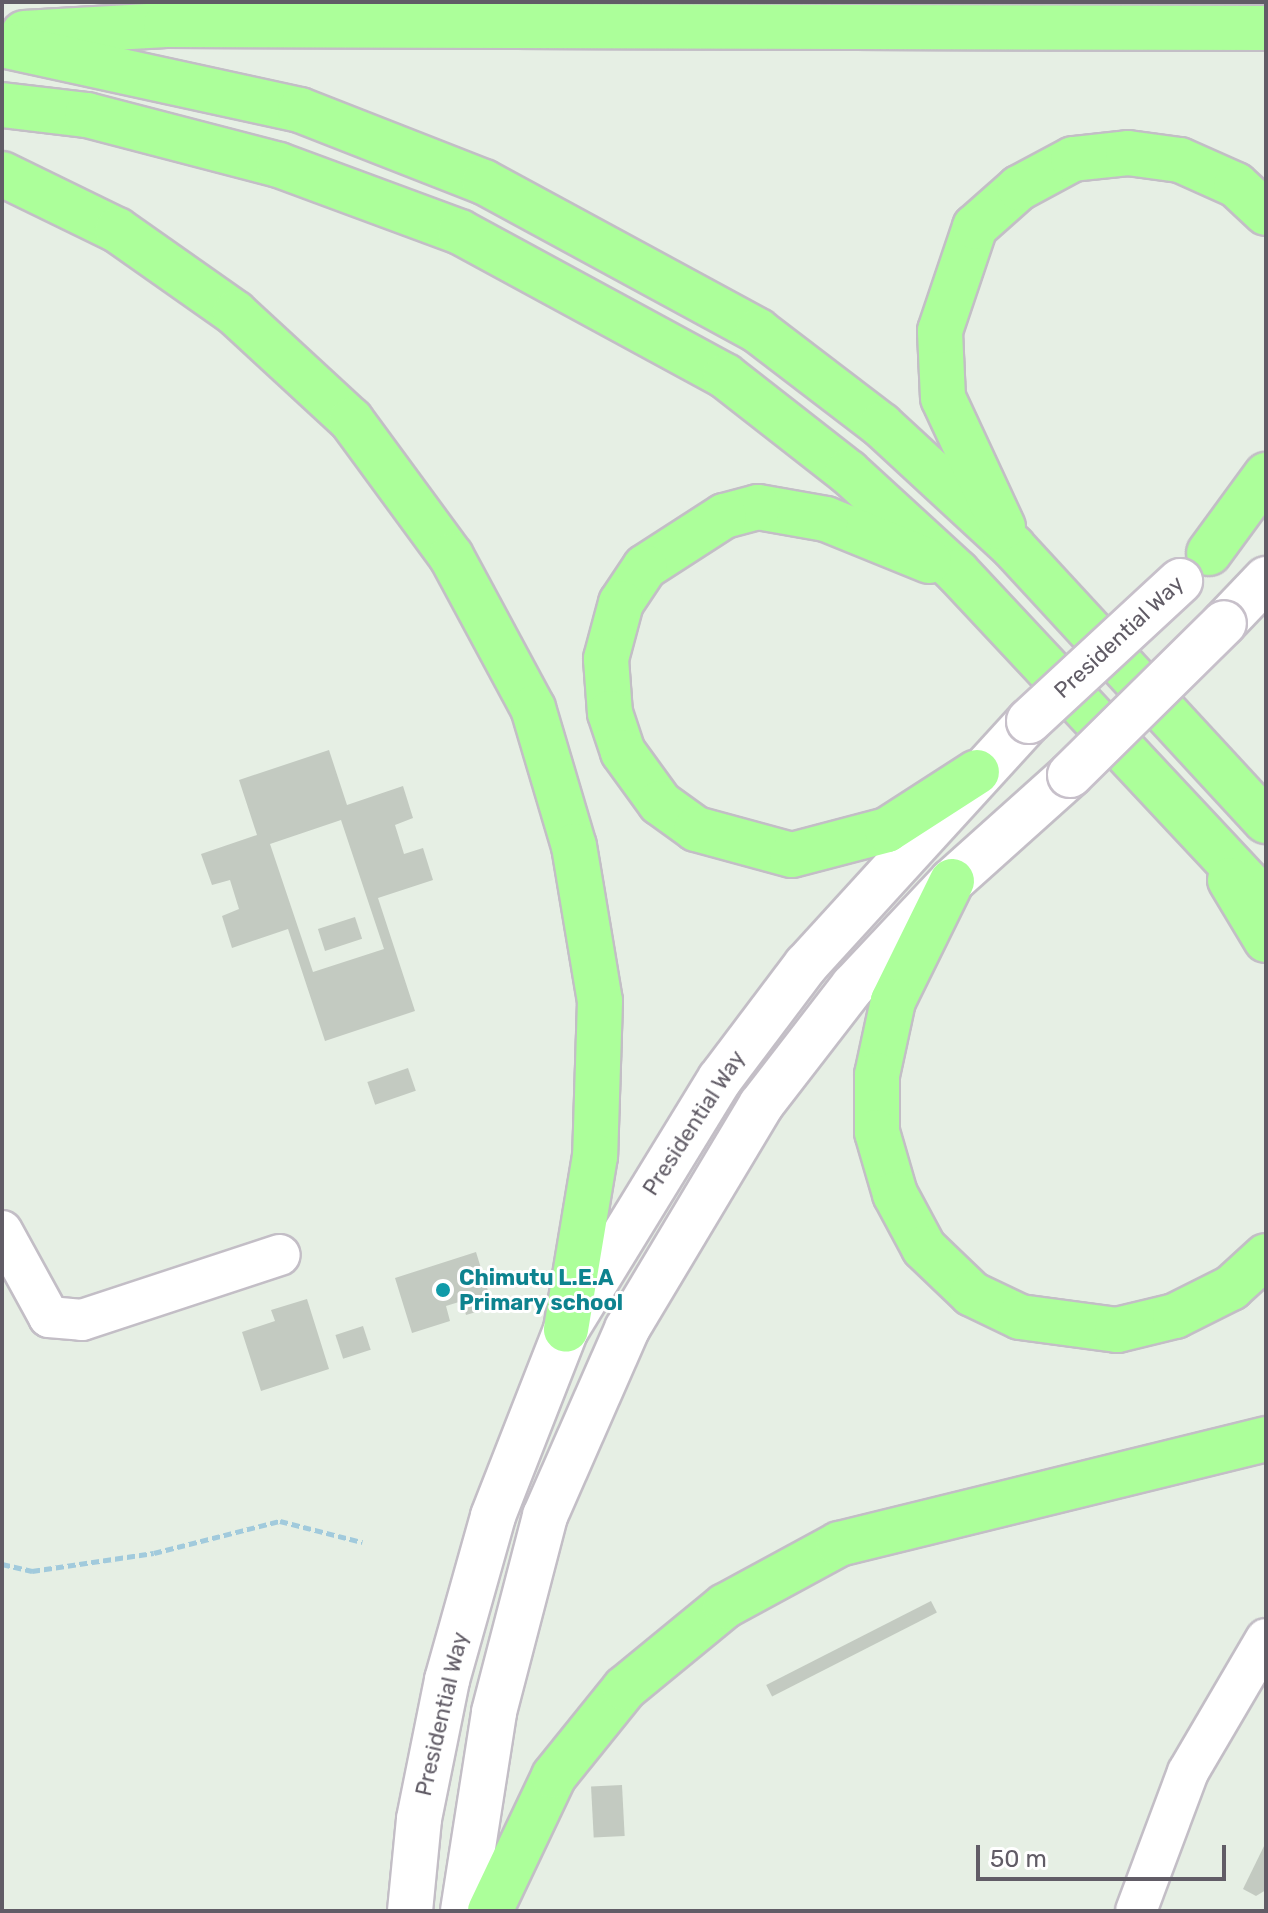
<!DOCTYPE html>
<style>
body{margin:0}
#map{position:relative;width:1268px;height:1913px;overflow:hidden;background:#e6efe4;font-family:Rubik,sans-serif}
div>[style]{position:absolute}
.building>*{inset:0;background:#c3cac1;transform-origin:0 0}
.path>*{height:5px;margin-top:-2.5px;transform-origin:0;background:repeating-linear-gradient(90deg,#a1cadc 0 8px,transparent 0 12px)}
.roads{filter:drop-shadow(2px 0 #c3bec6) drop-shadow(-2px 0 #c3bec6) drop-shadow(0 2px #c3bec6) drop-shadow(0 -2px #c3bec6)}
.minor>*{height:40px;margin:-20px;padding:0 20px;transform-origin:20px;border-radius:20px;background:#fff}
.secondary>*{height:44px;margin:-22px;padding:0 22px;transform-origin:22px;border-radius:22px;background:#fff}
.trunk>*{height:44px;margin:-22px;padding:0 22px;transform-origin:22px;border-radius:22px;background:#acff9a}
.bridges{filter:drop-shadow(2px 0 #c7c0ca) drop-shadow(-2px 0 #c7c0ca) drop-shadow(0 2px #c7c0ca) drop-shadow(0 -2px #c7c0ca)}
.secondary-bridge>*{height:44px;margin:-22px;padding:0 22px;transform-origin:22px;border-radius:22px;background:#fff}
.dots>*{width:22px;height:22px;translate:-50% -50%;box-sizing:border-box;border:4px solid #fff;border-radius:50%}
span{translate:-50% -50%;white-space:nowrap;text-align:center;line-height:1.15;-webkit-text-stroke:6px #fff;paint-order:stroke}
.street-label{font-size:22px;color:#615c66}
.culture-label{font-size:22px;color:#0d838f;font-weight:700}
.left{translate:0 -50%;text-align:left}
.frame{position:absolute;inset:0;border:4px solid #615c66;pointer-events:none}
.scale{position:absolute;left:976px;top:1845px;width:250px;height:36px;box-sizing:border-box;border:4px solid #615c66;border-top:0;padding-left:10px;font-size:24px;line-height:28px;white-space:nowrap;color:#615c66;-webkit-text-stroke:6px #fff;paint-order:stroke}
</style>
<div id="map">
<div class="building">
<i style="clip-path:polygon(evenodd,329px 750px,347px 805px,403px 786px,413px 818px,395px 825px,404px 854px,423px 848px,433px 880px,378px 898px,415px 1011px,325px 1041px,288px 929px,232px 948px,222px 916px,239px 909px,230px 880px,212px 885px,201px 854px,257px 835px,239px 780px,329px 750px,341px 820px,384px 949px,313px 972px,270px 844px,341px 820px)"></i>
<i style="left:355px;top:917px;width:23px;height:39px;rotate:72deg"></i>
<i style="left:408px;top:1068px;width:24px;height:43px;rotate:71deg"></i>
<i style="clip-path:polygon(476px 1252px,493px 1307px,466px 1315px,462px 1301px,446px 1306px,450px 1321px,412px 1333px,395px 1278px)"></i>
<i style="clip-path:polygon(307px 1299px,329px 1369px,261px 1391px,242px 1332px,275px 1321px,271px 1310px)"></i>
<i style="left:363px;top:1326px;width:25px;height:29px;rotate:72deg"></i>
<i style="left:931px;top:1601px;width:13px;height:185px;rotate:63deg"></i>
<i style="left:622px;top:1785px;width:51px;height:31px;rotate:87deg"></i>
<i style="clip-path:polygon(1266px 1842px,1266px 1890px,1256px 1896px,1243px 1889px)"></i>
</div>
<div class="path">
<i style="left:2px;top:1564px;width:31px;rotate:13deg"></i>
<i style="left:32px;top:1571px;width:123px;rotate:-8.4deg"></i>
<i style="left:154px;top:1553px;width:130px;rotate:-14.3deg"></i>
<i style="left:280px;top:1521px;width:85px;rotate:14.4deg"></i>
</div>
<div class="roads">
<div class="minor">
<i style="left:2px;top:1231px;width:98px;rotate:61.3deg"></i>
<i style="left:49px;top:1317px;width:33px;rotate:5deg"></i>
<i style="left:82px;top:1320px;width:208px;rotate:-18.2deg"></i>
<i style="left:1136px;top:1911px;width:148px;rotate:-69.5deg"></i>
<i style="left:1188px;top:1772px;width:154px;rotate:-59.6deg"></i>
</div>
<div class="secondary">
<i style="left:1224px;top:623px;width:61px;rotate:-46.3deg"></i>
<i style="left:410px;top:1911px;width:92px;rotate:-84.4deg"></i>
<i style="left:419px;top:1819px;width:142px;rotate:-78.6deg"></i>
<i style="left:447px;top:1680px;width:170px;rotate:-74.3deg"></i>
<i style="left:493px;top:1516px;width:200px;rotate:-68.6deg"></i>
<i style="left:566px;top:1330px;width:294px;rotate:-58.5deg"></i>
<i style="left:720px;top:1079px;width:143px;rotate:-53deg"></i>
<i style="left:806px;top:965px;width:331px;rotate:-47.6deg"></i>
<i style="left:463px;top:1911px;width:201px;rotate:-81.1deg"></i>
<i style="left:494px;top:1712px;width:203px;rotate:-75.4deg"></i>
<i style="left:545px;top:1516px;width:204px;rotate:-66.3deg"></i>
<i style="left:627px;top:1329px;width:261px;rotate:-59.1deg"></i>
<i style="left:761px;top:1105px;width:150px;rotate:-52.3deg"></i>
<i style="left:853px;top:986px;width:144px;rotate:-46.7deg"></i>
<i style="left:952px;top:881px;width:159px;rotate:-41.9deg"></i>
</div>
<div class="trunk">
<i style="left:24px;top:33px;width:142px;rotate:-3.2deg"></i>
<i style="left:166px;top:25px;width:1100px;rotate:0.16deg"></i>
<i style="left:2px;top:45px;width:305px;rotate:12.3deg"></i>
<i style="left:300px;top:110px;width:198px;rotate:21.4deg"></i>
<i style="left:484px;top:182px;width:312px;rotate:28.5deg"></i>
<i style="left:758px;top:331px;width:155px;rotate:37.4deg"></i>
<i style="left:881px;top:425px;width:180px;rotate:42.7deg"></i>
<i style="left:1013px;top:547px;width:373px;rotate:47.3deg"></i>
<i style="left:2px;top:105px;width:86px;rotate:6.7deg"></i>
<i style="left:87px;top:115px;width:198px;rotate:14.6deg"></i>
<i style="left:279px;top:165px;width:193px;rotate:20.3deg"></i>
<i style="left:460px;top:232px;width:302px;rotate:28.5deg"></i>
<i style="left:725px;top:376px;width:156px;rotate:38deg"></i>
<i style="left:848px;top:472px;width:148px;rotate:42.5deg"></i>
<i style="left:957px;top:572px;width:452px;rotate:46.9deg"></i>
<i style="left:2px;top:174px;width:128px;rotate:26deg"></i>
<i style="left:117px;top:230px;width:144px;rotate:35.1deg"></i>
<i style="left:235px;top:313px;width:158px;rotate:42.7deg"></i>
<i style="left:351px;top:420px;width:169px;rotate:53.7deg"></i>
<i style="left:451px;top:556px;width:173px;rotate:61.7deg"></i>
<i style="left:533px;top:708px;width:144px;rotate:73.5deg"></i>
<i style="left:574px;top:846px;width:157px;rotate:80.5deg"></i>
<i style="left:600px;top:1001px;width:155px;rotate:91.8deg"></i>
<i style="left:595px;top:1156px;width:176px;rotate:99.5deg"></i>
<i style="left:1003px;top:527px;width:142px;rotate:-114.9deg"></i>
<i style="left:943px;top:398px;width:67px;rotate:-92.6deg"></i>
<i style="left:940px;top:331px;width:110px;rotate:-71.4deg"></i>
<i style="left:975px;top:227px;width:59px;rotate:-41.6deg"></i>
<i style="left:1019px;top:188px;width:61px;rotate:-28.2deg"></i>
<i style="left:1073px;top:159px;width:55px;rotate:-6.2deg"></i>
<i style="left:1128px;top:153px;width:52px;rotate:7.7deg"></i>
<i style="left:1180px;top:160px;width:61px;rotate:24.1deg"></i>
<i style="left:1236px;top:185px;width:41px;rotate:43deg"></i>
<i style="left:1209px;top:553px;width:97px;rotate:-53.8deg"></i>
<i style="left:929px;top:561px;width:111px;rotate:-157.8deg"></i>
<i style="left:826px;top:519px;width:69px;rotate:-170deg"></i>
<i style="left:758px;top:507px;width:35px;rotate:165deg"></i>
<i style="left:724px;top:516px;width:94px;rotate:147.2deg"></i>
<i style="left:645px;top:567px;width:43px;rotate:123.7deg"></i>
<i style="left:621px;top:603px;width:58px;rotate:105deg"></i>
<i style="left:606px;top:659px;width:54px;rotate:85.8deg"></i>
<i style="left:610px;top:713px;width:41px;rotate:71.6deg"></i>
<i style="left:623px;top:752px;width:63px;rotate:54deg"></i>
<i style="left:660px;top:803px;width:44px;rotate:35.8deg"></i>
<i style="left:696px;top:829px;width:99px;rotate:15.2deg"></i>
<i style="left:792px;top:855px;width:98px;rotate:-14.7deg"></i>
<i style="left:887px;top:830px;width:107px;rotate:-32.8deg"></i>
<i style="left:1230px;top:880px;width:70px;rotate:59deg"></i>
<i style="left:952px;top:881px;width:134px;rotate:116.2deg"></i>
<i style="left:893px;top:1001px;width:76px;rotate:102.2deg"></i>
<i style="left:877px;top:1075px;width:57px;rotate:90deg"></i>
<i style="left:877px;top:1132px;width:65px;rotate:73.8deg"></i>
<i style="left:895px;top:1194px;width:61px;rotate:61.8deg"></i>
<i style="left:924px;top:1248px;width:66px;rotate:43.8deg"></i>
<i style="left:972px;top:1294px;width:53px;rotate:25.6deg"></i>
<i style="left:1020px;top:1317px;width:98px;rotate:7.6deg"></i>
<i style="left:1117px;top:1330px;width:60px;rotate:-13.6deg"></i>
<i style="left:1175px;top:1316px;width:63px;rotate:-26.6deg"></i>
<i style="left:1231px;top:1288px;width:47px;rotate:-42.4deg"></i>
<i style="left:490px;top:1911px;width:149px;rotate:-64.6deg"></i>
<i style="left:554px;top:1776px;width:113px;rotate:-51.1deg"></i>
<i style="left:625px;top:1688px;width:129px;rotate:-39.4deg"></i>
<i style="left:725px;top:1606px;width:130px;rotate:-28.5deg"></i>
<i style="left:839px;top:1544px;width:440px;rotate:-13.8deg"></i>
</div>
</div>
<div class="bridges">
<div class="secondary-bridge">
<i style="left:1029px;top:721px;width:206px;rotate:-42.8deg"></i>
<i style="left:1070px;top:775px;width:216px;rotate:-44.6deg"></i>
</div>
</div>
<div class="dots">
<i style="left:443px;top:1290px;background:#0f9aa8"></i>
</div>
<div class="street-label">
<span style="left:1119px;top:637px;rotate:-43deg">Presidential Way</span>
<span style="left:694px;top:1123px;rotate:-57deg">Presidential Way</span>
<span style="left:442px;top:1714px;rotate:-77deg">Presidential Way</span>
</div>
<div class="culture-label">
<span class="left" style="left:459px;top:1290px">Chimutu L.E.A<br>Primary school</span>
</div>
<div class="frame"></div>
<div class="scale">50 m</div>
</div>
